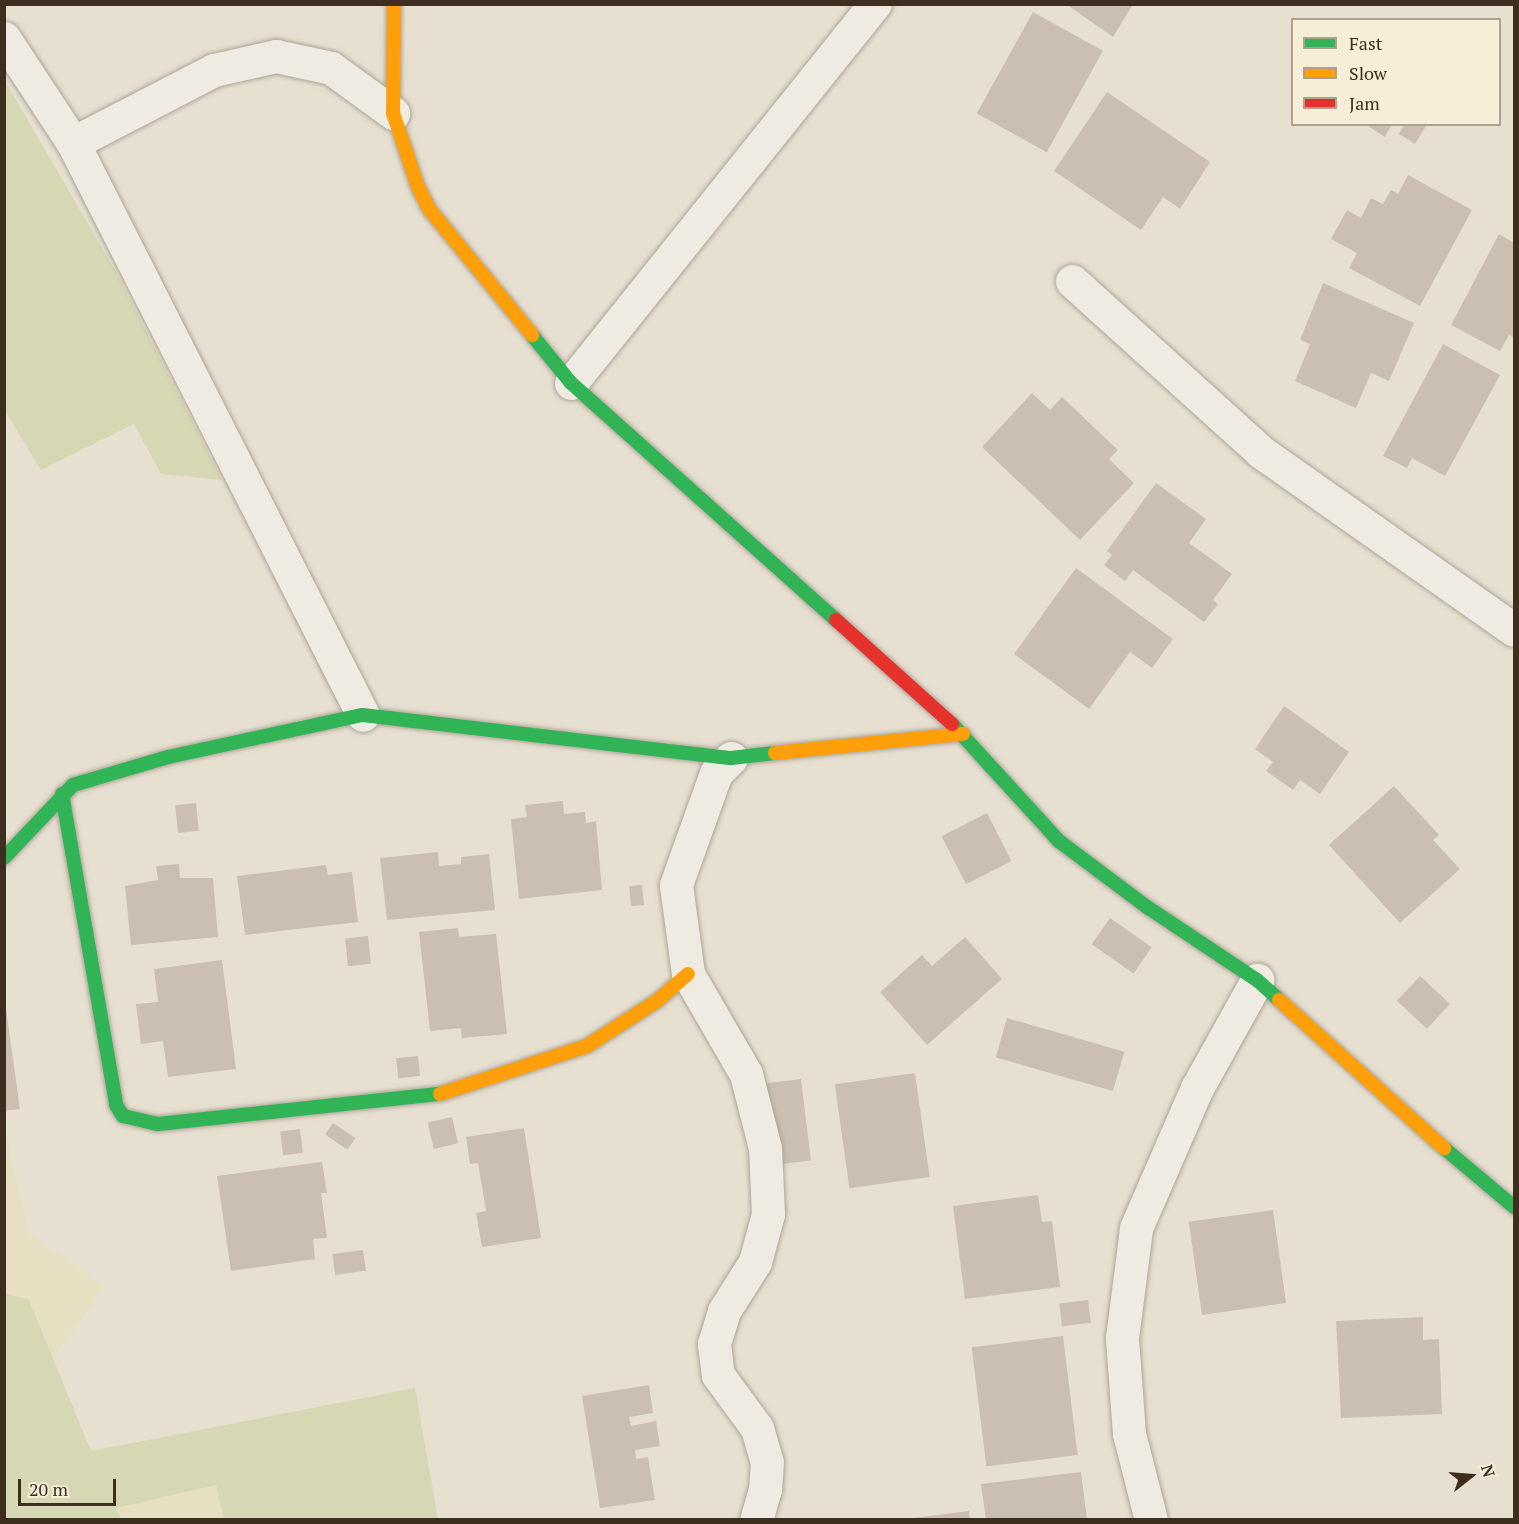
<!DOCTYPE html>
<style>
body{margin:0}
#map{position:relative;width:1519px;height:1524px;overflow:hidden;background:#e7e0d1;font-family:"PT Serif",serif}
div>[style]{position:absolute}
.farmland>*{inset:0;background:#e6dfc2}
.green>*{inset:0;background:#d6d7b3}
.building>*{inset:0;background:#cbbfb2;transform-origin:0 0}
.roads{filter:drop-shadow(0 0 2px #ada599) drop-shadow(0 0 2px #ada599)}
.street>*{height:33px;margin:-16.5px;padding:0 16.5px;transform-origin:16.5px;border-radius:16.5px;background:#efebe3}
.fast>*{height:14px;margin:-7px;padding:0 7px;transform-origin:7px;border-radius:7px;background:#30b455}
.slow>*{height:14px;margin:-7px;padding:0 7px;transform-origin:7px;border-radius:7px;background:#ff9f0a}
.jam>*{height:14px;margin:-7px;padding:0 7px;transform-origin:7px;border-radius:7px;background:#e5322d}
span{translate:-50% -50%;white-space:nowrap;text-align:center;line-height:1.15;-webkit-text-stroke:5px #f7eed8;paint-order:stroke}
.frame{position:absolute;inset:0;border:6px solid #3d2e20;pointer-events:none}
.legend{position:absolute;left:1291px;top:18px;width:210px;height:108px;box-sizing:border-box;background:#f7eed8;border:2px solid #ada18e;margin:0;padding:8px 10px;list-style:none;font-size:18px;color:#3d2e20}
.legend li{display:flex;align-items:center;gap:12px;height:30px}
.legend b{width:30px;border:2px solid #ada18e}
.north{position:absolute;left:1441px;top:1446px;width:60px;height:60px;-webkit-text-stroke:4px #f7eed8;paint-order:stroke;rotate:73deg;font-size:16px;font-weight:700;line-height:24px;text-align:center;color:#3d2e20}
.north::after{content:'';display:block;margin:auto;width:21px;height:27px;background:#3d2e20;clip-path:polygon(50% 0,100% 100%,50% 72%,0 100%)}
.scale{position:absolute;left:18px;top:1479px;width:98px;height:27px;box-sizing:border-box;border:3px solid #3d2e20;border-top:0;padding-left:8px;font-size:18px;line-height:21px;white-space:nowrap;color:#3d2e20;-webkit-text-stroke:4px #f7eed8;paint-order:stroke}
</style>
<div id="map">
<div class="farmland">
<div style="clip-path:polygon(4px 1128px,30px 1235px,105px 1286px,53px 1359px,29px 1301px,5px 1293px)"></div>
<div style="clip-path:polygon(216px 1485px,224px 1519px,121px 1519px,116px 1508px)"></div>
</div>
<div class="green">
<div style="clip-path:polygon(5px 81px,116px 272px,222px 480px,161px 474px,134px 424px,41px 470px,5px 411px)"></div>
<div style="clip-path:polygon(5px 1293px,29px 1300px,91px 1451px,415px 1388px,438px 1519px,224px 1519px,216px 1485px,116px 1508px,121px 1519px,5px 1519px)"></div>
</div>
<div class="building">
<div style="clip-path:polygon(1066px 4px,1133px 4px,1113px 37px)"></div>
<div style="left:1033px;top:12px;width:80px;height:116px;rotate:29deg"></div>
<div style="clip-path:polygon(1107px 92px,1210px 162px,1180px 209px,1163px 197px,1141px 230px,1054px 171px)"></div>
<div style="clip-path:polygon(1365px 124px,1392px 124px,1385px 137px)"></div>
<div style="clip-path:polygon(1404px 124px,1426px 126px,1415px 144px,1399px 134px)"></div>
<div style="clip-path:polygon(1408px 175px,1472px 210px,1420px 306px,1349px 268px,1357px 253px,1331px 239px,1347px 210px,1361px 218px,1371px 198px,1383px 204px,1391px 190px,1398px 194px)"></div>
<div style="clip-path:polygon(1499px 234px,1514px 243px,1514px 338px,1509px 335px,1500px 351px,1451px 325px)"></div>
<div style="clip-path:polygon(1323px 283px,1414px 323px,1389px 381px,1371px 373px,1356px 408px,1295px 381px,1310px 344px,1300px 340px)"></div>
<div style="clip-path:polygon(1443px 344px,1500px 375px,1445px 476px,1412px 458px,1407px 468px,1383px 456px)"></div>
<div style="clip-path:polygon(1032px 393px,1050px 410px,1062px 397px,1118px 450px,1109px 459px,1134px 483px,1080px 540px,982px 447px)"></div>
<div style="clip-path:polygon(1156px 483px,1206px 519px,1189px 543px,1232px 574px,1213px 600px,1218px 604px,1204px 622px,1133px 570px,1125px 581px,1104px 565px,1112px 555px,1107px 551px)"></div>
<div style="clip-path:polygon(1076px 568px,1173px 639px,1152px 668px,1130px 652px,1089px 709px,1014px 654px)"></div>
<div style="clip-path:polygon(1284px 706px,1349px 752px,1320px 794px,1300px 780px,1293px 790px,1266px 771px,1273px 762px,1255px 749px)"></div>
<div style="clip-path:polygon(1394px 786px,1439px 835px,1433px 840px,1460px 869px,1400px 923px,1329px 845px)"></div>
<div style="clip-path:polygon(563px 801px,564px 814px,585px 812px,586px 823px,596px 821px,602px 890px,519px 899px,511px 819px,527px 817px,525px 805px)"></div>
<div style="left:196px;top:803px;width:28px;height:21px;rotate:84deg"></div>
<div style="left:987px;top:813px;width:54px;height:51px;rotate:63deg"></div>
<div style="clip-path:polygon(438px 852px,439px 866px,461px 864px,461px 857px,489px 854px,495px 910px,387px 920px,380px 858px)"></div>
<div style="clip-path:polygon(179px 864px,180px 878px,213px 878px,218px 937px,131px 945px,125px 886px,158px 880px,156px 866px)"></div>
<div style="clip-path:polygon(326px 865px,328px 875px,352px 872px,358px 922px,245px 935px,237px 876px)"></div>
<div style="left:642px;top:885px;width:20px;height:13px;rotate:84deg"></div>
<div style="left:1110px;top:918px;width:51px;height:32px;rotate:35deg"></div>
<div style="clip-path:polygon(458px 928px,459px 937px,496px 934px,507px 1034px,462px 1038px,461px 1028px,430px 1031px,419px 932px)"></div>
<div style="left:368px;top:936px;width:28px;height:23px;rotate:84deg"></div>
<div style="clip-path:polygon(965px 937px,1002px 979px,927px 1045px,880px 992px,922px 955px,932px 966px)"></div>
<div style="clip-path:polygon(222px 960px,236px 1069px,168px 1077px,163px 1041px,141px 1044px,136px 1004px,158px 1002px,154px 969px)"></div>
<div style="left:1420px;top:976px;width:41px;height:34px;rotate:43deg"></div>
<div style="clip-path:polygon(4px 995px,20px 1109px,4px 1111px)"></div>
<div style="left:1007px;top:1018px;width:122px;height:41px;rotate:16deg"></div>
<div style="left:418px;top:1056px;width:20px;height:22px;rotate:84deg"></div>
<div style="left:915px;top:1073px;width:105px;height:81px;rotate:82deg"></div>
<div style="left:801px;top:1079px;width:82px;height:40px;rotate:83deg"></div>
<div style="left:452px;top:1117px;width:27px;height:25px;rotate:77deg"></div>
<div style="left:333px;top:1123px;width:27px;height:14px;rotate:34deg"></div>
<div style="clip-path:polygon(524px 1128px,541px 1238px,482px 1247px,476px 1213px,486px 1211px,478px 1163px,470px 1164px,466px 1137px)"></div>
<div style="left:300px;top:1129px;width:24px;height:20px;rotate:83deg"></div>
<div style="clip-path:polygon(322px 1162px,327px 1193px,321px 1193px,327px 1238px,313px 1239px,315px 1259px,231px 1271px,217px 1176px)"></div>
<div style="clip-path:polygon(1038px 1195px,1042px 1222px,1052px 1221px,1060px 1287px,965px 1299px,953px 1206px)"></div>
<div style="left:1273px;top:1210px;width:94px;height:85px;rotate:82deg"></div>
<div style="left:363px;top:1250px;width:21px;height:31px;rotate:82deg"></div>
<div style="left:1088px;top:1300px;width:23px;height:29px;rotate:83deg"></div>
<div style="clip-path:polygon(1423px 1317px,1423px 1340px,1439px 1339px,1442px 1414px,1341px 1418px,1336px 1321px)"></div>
<div style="left:1063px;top:1336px;width:120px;height:92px;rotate:83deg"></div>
<div style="clip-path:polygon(649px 1385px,653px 1413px,629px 1417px,631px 1426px,656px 1421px,660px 1446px,635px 1450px,636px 1459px,648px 1457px,655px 1500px,600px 1508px,582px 1396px)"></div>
<div style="clip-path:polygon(1081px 1472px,1087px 1519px,986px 1520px,981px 1484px)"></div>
<div style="clip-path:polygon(969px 1511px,970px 1520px,915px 1520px,914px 1518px)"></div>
</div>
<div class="roads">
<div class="street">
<div style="left:4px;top:38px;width:126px;rotate:56.7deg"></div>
<div style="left:73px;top:143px;width:641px;rotate:63.12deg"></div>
<div style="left:73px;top:143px;width:159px;rotate:-27.4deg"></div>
<div style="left:214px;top:70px;width:64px;rotate:-12.7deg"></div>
<div style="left:276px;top:56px;width:56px;rotate:12.3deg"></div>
<div style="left:331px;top:68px;width:77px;rotate:36deg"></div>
<div style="left:1072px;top:281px;width:255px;rotate:42.1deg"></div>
<div style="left:1261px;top:452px;width:309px;rotate:35.1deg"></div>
<div style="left:571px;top:383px;width:486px;rotate:-51.3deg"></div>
<div style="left:731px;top:758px;width:21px;rotate:135deg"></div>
<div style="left:716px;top:773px;width:119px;rotate:109.7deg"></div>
<div style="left:676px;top:885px;width:90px;rotate:82.3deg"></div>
<div style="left:688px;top:974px;width:116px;rotate:59.9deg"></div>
<div style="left:746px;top:1074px;width:76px;rotate:75.6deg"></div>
<div style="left:765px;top:1148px;width:66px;rotate:87.4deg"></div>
<div style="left:768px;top:1214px;width:50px;rotate:105.2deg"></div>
<div style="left:755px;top:1262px;width:58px;rotate:122.3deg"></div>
<div style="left:724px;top:1311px;width:34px;rotate:107deg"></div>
<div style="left:714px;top:1344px;width:31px;rotate:83deg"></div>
<div style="left:718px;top:1375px;width:66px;rotate:53.7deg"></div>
<div style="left:757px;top:1428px;width:35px;rotate:74deg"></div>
<div style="left:767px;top:1462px;width:27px;rotate:94deg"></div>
<div style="left:765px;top:1489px;width:32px;rotate:106deg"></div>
<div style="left:1151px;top:1520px;width:89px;rotate:-104.3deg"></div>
<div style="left:1129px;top:1434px;width:96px;rotate:-94.2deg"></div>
<div style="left:1122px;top:1338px;width:111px;rotate:-82.7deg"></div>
<div style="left:1136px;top:1228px;width:153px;rotate:-66.5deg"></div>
<div style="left:1197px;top:1088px;width:124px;rotate:-60.9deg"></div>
</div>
<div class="fast">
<div style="left:532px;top:335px;width:62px;rotate:50.9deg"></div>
<div style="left:571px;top:383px;width:356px;rotate:41.8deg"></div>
<div style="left:952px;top:724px;width:159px;rotate:47.6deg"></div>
<div style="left:1059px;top:841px;width:110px;rotate:36.9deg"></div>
<div style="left:1147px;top:907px;width:132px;rotate:33.6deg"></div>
<div style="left:1257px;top:980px;width:30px;rotate:42deg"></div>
<div style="left:62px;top:794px;width:316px;rotate:80.1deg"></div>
<div style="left:116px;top:1105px;width:13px;rotate:58deg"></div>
<div style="left:123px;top:1116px;width:36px;rotate:13deg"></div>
<div style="left:158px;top:1124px;width:284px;rotate:-6.1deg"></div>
<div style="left:4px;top:858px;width:100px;rotate:-46.6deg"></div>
<div style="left:73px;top:785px;width:99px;rotate:-16.4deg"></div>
<div style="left:168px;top:757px;width:199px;rotate:-12.2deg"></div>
<div style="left:363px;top:715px;width:371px;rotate:6.7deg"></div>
<div style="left:731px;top:758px;width:44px;rotate:-6.5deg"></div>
<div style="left:1444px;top:1148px;width:92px;rotate:40.1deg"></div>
</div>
<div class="slow">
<div style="left:394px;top:4px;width:109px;rotate:90.5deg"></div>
<div style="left:393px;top:113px;width:78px;rotate:71.3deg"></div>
<div style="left:418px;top:187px;width:25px;rotate:63deg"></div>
<div style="left:429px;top:209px;width:163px;rotate:50.7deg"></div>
<div style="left:775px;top:753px;width:189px;rotate:-5.8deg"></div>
<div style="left:1279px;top:1000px;width:222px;rotate:41.9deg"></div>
<div style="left:440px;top:1094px;width:155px;rotate:-18.1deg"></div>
<div style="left:587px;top:1046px;width:83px;rotate:-32.7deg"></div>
<div style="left:657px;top:1001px;width:41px;rotate:-41.1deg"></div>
</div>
<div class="jam">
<div style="left:836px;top:620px;width:156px;rotate:41.9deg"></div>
</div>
</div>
<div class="frame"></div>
<ul class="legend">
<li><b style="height:8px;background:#30b455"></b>Fast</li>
<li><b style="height:8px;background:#ff9f0a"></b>Slow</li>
<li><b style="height:8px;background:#e5322d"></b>Jam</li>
</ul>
<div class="north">N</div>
<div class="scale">20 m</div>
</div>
